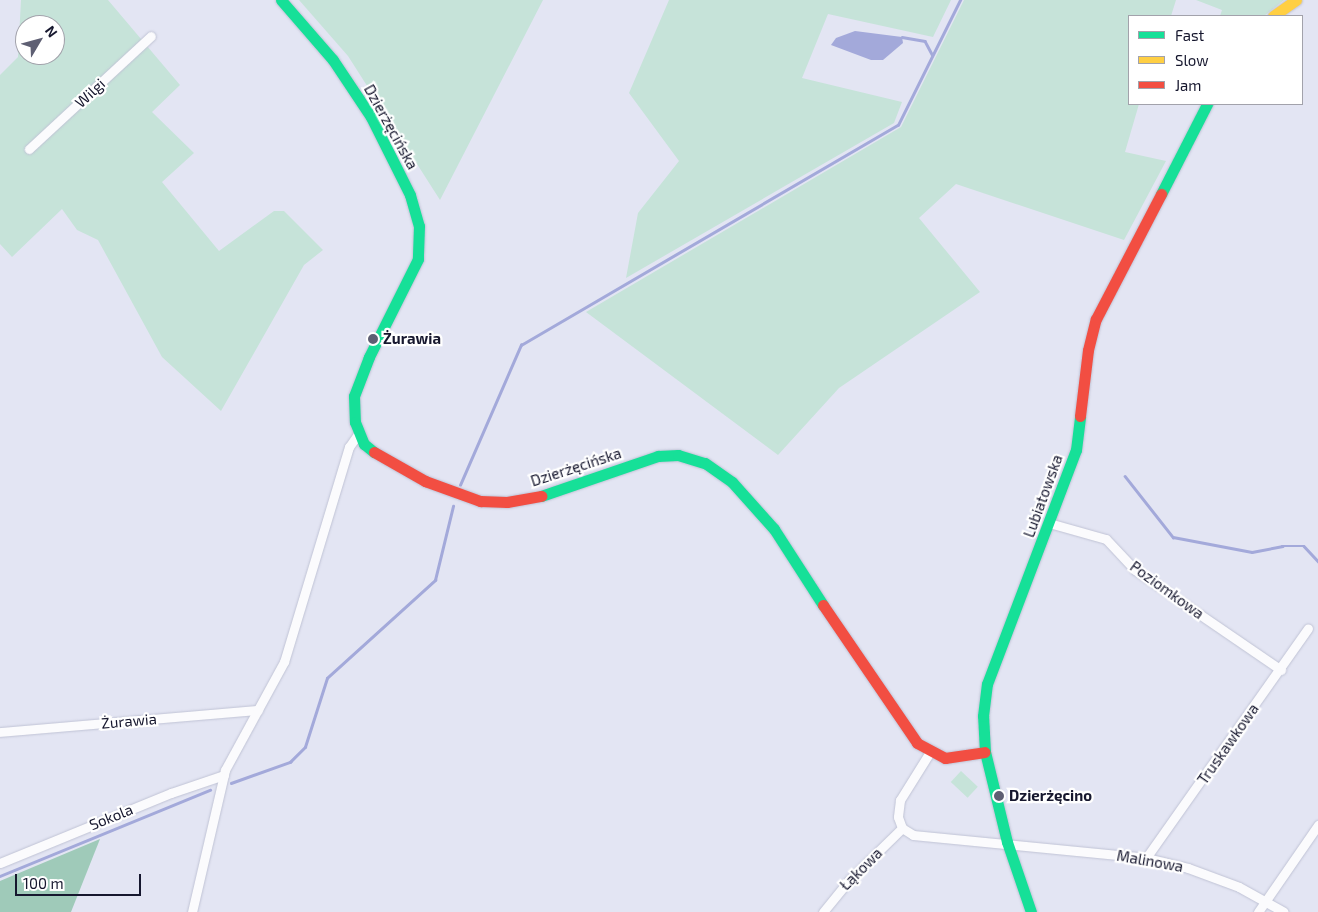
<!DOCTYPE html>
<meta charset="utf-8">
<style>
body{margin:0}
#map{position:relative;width:1318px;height:912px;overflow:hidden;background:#e3e5f3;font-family:"Exo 2",sans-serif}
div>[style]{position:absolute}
.green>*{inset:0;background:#c6e3d9;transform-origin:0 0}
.forest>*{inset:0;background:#9fcab9}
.water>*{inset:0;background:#a3a9da}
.stream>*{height:2.5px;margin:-1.25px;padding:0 1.25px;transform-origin:1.25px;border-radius:1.25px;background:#a3a9da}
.roads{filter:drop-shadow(0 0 1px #c0c3d5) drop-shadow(0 0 1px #c0c3d5)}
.street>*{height:9px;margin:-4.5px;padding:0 4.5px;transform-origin:4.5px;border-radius:4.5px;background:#fbfbfd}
.fast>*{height:11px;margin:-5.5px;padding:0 5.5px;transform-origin:5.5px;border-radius:5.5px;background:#16e098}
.slow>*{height:11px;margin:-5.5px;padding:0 5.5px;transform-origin:5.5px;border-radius:5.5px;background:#ffcf43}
.jam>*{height:11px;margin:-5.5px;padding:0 5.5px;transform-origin:5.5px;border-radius:5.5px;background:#f24e42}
.dots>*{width:14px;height:14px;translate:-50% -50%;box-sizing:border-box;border:2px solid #fff;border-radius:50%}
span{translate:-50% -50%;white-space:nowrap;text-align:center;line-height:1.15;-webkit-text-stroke:4.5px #fff;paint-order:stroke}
.street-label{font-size:15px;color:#16172e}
.poi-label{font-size:15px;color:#16172e;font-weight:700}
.left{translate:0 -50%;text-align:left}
.legend{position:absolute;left:1128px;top:15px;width:175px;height:90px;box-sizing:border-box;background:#fff;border:1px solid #a2a2ab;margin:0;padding:6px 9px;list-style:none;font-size:15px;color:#16172e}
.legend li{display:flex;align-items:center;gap:10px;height:25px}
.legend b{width:25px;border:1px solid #a2a2ab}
.north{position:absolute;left:15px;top:15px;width:50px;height:50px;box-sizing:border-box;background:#fff;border:1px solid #a2a2ab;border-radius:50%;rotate:53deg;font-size:14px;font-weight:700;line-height:20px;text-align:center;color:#16172e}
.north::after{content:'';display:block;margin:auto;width:18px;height:22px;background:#5e5f73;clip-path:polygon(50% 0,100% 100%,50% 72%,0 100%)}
.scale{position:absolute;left:15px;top:874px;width:126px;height:22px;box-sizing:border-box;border:2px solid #16172e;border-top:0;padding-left:6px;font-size:15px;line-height:18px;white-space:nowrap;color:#16172e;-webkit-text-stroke:4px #fff;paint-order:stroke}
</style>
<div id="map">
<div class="green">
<div style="clip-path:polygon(evenodd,21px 0,108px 0,180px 85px,152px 112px,194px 153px,162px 182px,219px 251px,274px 211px,284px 211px,323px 250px,304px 265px,221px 411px,162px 357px,98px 240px,77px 230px,62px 209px,12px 257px,0 244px,0 75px,18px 57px,21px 0,25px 25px,55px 25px,55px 55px,25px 55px,25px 25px)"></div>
<div style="clip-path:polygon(299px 0,543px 0,440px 200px,348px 56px)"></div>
<div style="clip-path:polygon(669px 0,951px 0,933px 37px,828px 14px,802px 78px,902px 102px,894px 123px,626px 278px,638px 213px,679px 161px,629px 93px)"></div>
<div style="clip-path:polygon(964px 0,1176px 0,1171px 16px,1129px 16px,1129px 104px,1139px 104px,1125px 152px,1166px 161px,1124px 240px,956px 184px,919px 218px,980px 292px,839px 388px,778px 455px,586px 312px,901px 127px)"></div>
<div style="clip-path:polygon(1196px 0,1284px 0,1264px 16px,1220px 16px,1222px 10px)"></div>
<div style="left:961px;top:771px;width:23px;height:15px;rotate:43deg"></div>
</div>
<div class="forest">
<div style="clip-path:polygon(100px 839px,71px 912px,0 912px,0 881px)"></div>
</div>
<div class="water">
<div style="clip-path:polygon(855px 31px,902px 37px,903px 43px,883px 60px,871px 60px,831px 45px,836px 38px)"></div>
</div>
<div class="stream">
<div style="left:902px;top:37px;width:23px;rotate:10deg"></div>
<div style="left:925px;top:41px;width:15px;rotate:62deg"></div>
<div style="left:1125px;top:476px;width:78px;rotate:51.8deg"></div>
<div style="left:1173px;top:537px;width:80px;rotate:10.8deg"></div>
<div style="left:1252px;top:552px;width:31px;rotate:-11deg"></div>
<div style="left:1282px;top:546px;width:22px"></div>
<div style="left:1304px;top:546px;width:21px;rotate:47deg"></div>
<div style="left:460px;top:485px;width:153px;rotate:-66.5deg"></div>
<div style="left:521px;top:345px;width:436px;rotate:-30.3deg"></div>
<div style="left:898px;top:125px;width:140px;rotate:-63.6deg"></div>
<div style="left:231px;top:783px;width:63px;rotate:-19.6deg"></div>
<div style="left:290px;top:762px;width:21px;rotate:-45deg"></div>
<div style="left:305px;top:747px;width:72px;rotate:-72.3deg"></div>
<div style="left:327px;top:678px;width:146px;rotate:-42.2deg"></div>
<div style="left:435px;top:580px;width:76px;rotate:-76.3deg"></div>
<div style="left:0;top:876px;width:227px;rotate:-22.3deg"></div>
</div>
<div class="roads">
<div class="street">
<div style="left:29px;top:149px;width:166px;rotate:-42.8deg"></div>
<div style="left:1049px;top:523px;width:59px;rotate:15.7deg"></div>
<div style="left:1106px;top:539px;width:42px;rotate:46.9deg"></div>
<div style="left:1135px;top:570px;width:177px;rotate:34.4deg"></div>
<div style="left:0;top:732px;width:259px;rotate:-4.9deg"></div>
<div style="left:930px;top:752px;width:57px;rotate:122deg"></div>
<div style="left:900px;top:800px;width:17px;rotate:97deg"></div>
<div style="left:898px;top:817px;width:12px;rotate:70deg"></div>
<div style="left:902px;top:828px;width:13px;rotate:32deg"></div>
<div style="left:913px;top:835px;width:234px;rotate:5.6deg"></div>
<div style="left:1146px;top:858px;width:43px;rotate:13.4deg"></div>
<div style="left:1188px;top:868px;width:54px;rotate:20.4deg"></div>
<div style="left:1239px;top:887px;width:51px;rotate:29.1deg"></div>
<div style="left:1146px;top:858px;width:281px;rotate:-54.8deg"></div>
<div style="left:0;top:863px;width:185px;rotate:-22.3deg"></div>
<div style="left:171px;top:793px;width:56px;rotate:-18.8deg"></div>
<div style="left:192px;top:912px;width:146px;rotate:-76.9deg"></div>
<div style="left:225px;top:770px;width:123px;rotate:-61.4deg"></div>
<div style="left:284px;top:662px;width:225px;rotate:-73.2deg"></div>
<div style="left:349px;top:447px;width:16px;rotate:-55deg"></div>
<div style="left:823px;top:912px;width:43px;rotate:-50.7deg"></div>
<div style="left:850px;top:879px;width:73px;rotate:-44.4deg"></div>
<div style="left:1258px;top:912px;width:106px;rotate:-55.4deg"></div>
</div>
<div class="fast">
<div style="left:281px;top:0;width:79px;rotate:49.1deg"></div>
<div style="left:333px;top:60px;width:69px;rotate:56.3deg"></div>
<div style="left:371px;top:117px;width:87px;rotate:63.4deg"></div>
<div style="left:410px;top:195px;width:32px;rotate:74deg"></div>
<div style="left:419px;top:226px;width:33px;rotate:92deg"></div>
<div style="left:418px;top:259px;width:110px;rotate:116.6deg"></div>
<div style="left:369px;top:357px;width:42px;rotate:111deg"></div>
<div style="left:354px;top:396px;width:26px;rotate:88deg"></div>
<div style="left:355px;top:422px;width:24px;rotate:68deg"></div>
<div style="left:364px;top:444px;width:13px;rotate:39deg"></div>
<div style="left:1161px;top:194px;width:101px;rotate:-62.9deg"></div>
<div style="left:541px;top:496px;width:124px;rotate:-18.9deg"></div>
<div style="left:658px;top:456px;width:20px;rotate:-3deg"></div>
<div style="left:678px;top:455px;width:28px;rotate:17deg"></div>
<div style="left:705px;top:463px;width:33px;rotate:35deg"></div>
<div style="left:732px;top:482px;width:63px;rotate:48.2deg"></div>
<div style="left:774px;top:529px;width:90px;rotate:57.2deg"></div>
<div style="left:1031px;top:912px;width:74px;rotate:-108.9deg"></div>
<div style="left:1007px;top:842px;width:93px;rotate:-103.7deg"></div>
<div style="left:985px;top:752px;width:36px;rotate:-93deg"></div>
<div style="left:983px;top:716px;width:32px;rotate:-83deg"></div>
<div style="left:987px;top:684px;width:250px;rotate:-69.2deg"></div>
<div style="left:1076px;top:450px;width:34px;rotate:-83deg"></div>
</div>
<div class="slow">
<div style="left:1273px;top:16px;width:28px;rotate:-35deg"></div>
</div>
<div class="jam">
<div style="left:1080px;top:416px;width:66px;rotate:-83.1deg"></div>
<div style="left:1088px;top:350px;width:32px;rotate:-76deg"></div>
<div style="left:1096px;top:319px;width:141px;rotate:-62.5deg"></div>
<div style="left:374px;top:452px;width:59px;rotate:29.6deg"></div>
<div style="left:425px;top:481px;width:59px;rotate:20deg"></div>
<div style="left:480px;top:501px;width:27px;rotate:2deg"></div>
<div style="left:507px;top:502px;width:35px;rotate:-10deg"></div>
<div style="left:823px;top:605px;width:167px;rotate:55.7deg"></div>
<div style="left:917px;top:743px;width:32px;rotate:28deg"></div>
<div style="left:945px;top:758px;width:40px;rotate:-8.5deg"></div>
</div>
</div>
<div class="dots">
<div style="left:373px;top:339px;background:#5e5f73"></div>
<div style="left:999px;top:796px;background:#5e5f73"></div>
</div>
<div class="street-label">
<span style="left:90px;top:93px;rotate:-43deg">Wilgi</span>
<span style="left:391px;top:127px;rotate:61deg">Dzierżęcińska</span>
<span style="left:576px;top:467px;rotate:-18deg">Dzierżęcińska</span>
<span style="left:1043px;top:496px;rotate:-70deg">Lubiatowska</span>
<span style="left:1167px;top:590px;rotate:36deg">Poziomkowa</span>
<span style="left:129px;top:721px;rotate:-5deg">Żurawia</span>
<span style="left:1228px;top:744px;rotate:-55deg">Truskawkowa</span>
<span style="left:111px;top:817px;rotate:-22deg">Sokola</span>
<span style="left:1150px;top:861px;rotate:10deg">Malinowa</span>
<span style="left:861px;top:869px;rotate:-45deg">Łąkowa</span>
</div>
<div class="poi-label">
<span class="left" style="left:383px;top:339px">Żurawia</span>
<span class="left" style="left:1009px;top:796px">Dzierżęcino</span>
</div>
<ul class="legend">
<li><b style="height:6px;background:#16e098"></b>Fast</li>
<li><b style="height:6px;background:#ffcf43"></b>Slow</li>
<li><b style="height:6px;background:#f24e42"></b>Jam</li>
</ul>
<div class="north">N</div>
<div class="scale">100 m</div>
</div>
